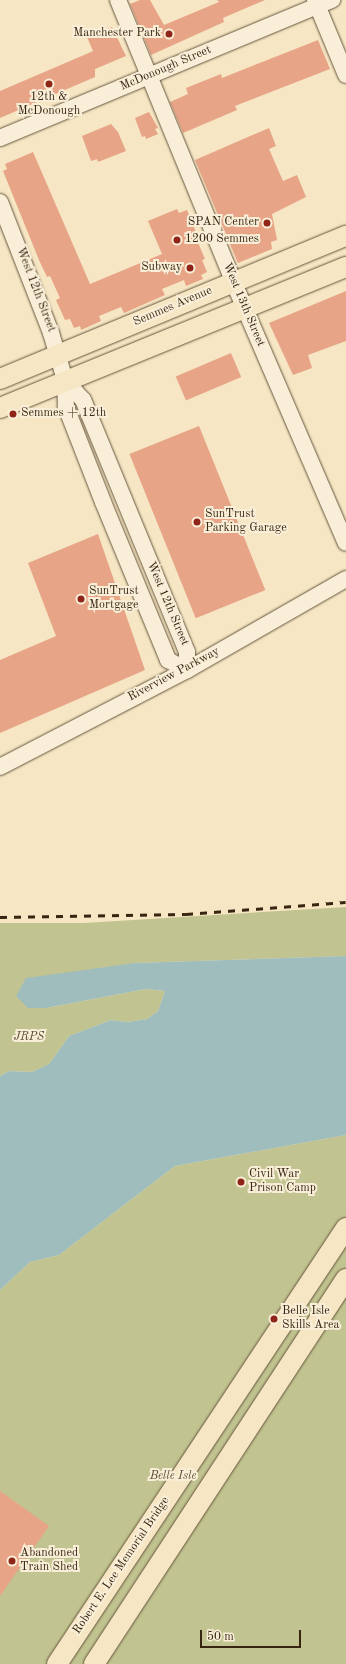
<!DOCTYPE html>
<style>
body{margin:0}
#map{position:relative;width:346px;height:1664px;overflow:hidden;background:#f6e6c3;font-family:"Old Standard TT",serif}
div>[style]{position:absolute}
.green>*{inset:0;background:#c1c490}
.water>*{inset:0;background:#a0bdbd}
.building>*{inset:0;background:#e7a487;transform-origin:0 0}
.roads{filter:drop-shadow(0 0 1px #67553e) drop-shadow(0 0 1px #67553e)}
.minor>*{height:16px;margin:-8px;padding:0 8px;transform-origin:8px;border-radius:8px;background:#f9efd8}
.major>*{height:20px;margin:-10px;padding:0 10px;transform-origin:10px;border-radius:10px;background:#f6e6c3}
.rail>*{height:3px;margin-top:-1.5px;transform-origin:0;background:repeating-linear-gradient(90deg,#372511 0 7px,transparent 0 14px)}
.dots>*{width:11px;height:11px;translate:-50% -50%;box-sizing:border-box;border:2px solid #f9efd8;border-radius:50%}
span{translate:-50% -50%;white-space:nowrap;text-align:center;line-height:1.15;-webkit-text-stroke:4px #f9efd8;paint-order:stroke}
.poi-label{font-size:12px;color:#372511}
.right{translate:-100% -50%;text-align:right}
.left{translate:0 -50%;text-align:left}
.street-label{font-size:12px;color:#372511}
.park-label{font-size:12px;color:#5a4d31;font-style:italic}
.scale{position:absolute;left:200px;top:1630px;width:101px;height:18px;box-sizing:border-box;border:2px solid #372511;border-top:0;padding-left:5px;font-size:12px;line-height:14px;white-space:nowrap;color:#372511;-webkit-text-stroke:3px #f9efd8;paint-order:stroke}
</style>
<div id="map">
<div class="green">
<div style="clip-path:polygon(346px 907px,346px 956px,135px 963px,46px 1008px,146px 989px,165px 991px,158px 1011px,147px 1019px,127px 1022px,111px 1020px,69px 1036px,49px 1064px,32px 1072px,9px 1071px,0 1076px,0 923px,84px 923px)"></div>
<div style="clip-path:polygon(346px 1135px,346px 1664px,0 1664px,0 1290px,30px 1262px,59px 1255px,175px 1166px)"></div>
</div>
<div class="water">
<div style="clip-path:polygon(346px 956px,346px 1135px,175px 1166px,59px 1255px,30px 1262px,0 1290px,0 1076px,9px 1071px,32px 1072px,49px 1064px,69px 1036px,111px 1020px,127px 1022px,147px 1019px,158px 1011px,165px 991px,146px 989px,46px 1008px,28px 1008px,16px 996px,26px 978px,135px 963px)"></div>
</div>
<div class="building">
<div style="clip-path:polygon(140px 0,150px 0,164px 25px,219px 2px,217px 0,265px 0,223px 18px,224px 22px,151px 55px,130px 4px)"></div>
<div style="clip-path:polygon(112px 27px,126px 56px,95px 69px,95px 77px,0 118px,0 91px,91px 52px,93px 51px,87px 37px)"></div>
<div style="clip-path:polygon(318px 40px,330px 69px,235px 106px,237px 110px,183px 133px,170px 102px,188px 94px,186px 88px,221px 74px,222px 78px)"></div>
<div style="clip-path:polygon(149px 112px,158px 128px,155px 129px,158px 134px,146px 139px,145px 136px,142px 137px,135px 118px)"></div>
<div style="clip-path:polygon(111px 124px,118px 132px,126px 151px,98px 162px,97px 159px,91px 161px,82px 136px)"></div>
<div style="clip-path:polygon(269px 128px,276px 146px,269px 149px,283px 181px,297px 175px,306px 197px,272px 214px,277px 240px,271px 242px,272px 249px,238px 263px,195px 160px)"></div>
<div style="clip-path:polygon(33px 152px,90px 284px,162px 254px,148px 221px,177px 209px,179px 213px,187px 210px,198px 237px,196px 238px,205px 259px,202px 260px,207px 272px,201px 275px,203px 279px,186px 286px,184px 280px,162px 289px,165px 295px,124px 313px,121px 307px,99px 316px,101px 321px,81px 330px,80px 326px,74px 328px,70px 319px,65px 320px,56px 300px,60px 298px,50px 276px,47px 277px,39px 260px,3px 171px,7px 169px,5px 164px)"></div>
<div style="clip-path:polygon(346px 291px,346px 341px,308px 355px,312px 368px,293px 375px,269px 323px)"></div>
<div style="left:231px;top:353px;width:26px;height:60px;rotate:67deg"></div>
<div style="left:199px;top:426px;width:177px;height:75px;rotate:68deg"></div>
<div style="clip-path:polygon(98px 534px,145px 670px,0 733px,0 660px,56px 636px,28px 563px)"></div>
<div style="clip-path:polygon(0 1491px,49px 1526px,0 1596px)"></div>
</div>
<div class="roads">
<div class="minor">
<div style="left:118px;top:0;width:304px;rotate:67.7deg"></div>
<div style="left:233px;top:281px;width:285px;rotate:66.7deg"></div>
<div style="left:315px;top:0;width:81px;rotate:67.5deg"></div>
<div style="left:0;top:138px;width:360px;rotate:-22.6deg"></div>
<div style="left:0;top:202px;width:141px;rotate:68.7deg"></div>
<div style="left:51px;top:333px;width:49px;rotate:73.4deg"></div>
<div style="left:65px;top:380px;width:27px;rotate:88deg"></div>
<div style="left:66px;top:407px;width:102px;rotate:68.7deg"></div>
<div style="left:103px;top:502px;width:171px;rotate:67.6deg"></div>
<div style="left:168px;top:660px;width:21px;rotate:28deg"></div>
<div style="left:187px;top:670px;width:18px;rotate:-90deg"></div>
<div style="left:187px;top:652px;width:273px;rotate:-112.4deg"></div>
<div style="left:83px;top:400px;width:27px;rotate:-132deg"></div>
<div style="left:0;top:767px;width:211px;rotate:-27.4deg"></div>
<div style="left:187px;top:670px;width:183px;rotate:-29.8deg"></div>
</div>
<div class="major">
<div style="left:0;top:379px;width:374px;rotate:-22.5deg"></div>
<div style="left:0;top:408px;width:374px;rotate:-22.2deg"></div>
<div style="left:57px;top:1664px;width:523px;rotate:-56.46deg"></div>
<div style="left:94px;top:1664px;width:460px;rotate:-56.8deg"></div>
</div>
</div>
<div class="rail">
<div style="left:0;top:917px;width:186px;rotate:-0.9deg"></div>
<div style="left:186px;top:914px;width:160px;rotate:-4.3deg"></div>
</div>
<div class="dots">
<div style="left:169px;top:34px;background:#8f2418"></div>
<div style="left:49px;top:84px;background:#8f2418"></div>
<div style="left:267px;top:223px;background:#8f2418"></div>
<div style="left:177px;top:240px;background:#8f2418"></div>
<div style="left:190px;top:268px;background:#8f2418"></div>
<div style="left:13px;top:414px;background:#8f2418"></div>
<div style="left:197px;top:522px;background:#8f2418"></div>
<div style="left:81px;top:599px;background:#8f2418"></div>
<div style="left:241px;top:1182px;background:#8f2418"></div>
<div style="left:274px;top:1319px;background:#8f2418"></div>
<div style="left:12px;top:1561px;background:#8f2418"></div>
</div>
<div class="poi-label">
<span class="right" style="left:161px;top:34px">Manchester Park</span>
<span style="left:49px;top:105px">12th &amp;<br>McDonough</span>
<span class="right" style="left:259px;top:223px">SPAN Center</span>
<span class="left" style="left:185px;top:240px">1200 Semmes</span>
<span class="right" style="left:182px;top:268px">Subway</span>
<span class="left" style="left:21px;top:414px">Semmes + 12th</span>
<span class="left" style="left:205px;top:522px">SunTrust<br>Parking Garage</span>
<span class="left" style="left:89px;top:599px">SunTrust<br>Mortgage</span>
<span class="left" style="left:249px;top:1182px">Civil War<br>Prison Camp</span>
<span class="left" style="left:282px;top:1319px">Belle Isle<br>Skills Area</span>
<span class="left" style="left:20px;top:1561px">Abandoned<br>Train Shed</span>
</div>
<div class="street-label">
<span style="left:166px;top:69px;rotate:-23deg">McDonough Street</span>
<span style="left:35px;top:290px;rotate:69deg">West 12th Street</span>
<span style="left:243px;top:305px;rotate:67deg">West 13th Street</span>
<span style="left:173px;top:307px;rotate:-23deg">Semmes Avenue</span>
<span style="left:167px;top:604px;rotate:67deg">West 12th Street</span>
<span style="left:174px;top:675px;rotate:-28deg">Riverview Parkway</span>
<span style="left:122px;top:1566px;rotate:-56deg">Robert E. Lee Memorial Bridge</span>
</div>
<div class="park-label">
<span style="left:29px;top:1038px">JRPS</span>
<span style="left:173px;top:1477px">Belle Isle</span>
</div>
<div class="scale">50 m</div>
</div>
